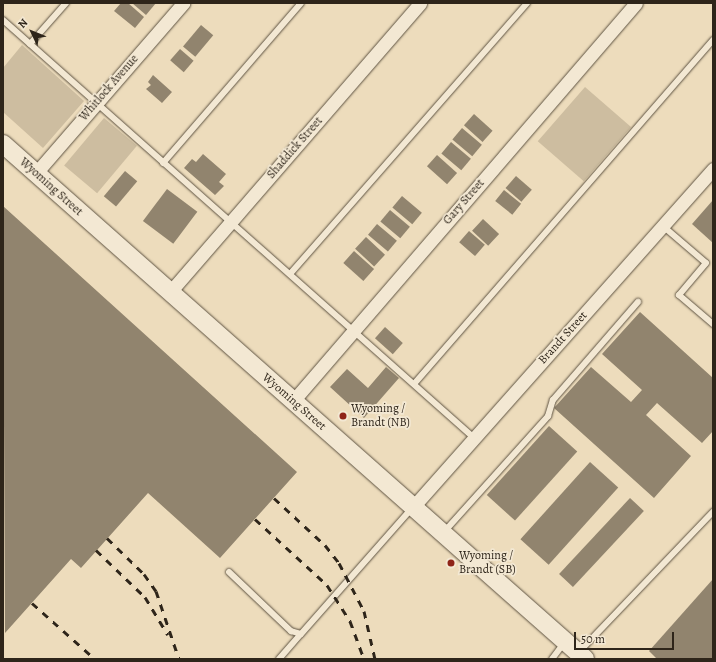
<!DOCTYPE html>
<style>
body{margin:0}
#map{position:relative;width:716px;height:662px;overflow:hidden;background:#eddcbc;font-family:Alegreya,serif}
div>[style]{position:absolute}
.green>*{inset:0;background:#cdbda0;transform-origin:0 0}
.building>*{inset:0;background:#91846e;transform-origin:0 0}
.roads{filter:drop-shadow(0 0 1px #5e5342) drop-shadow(0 0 1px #5e5342)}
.lane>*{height:6px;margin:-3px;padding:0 3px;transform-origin:3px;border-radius:3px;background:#f3e8d3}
.street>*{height:13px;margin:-6.5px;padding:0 6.5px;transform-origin:6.5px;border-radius:6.5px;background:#f3e8d3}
.secondary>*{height:18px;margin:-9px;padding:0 9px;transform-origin:9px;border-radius:9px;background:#f3e8d3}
.rail>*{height:3px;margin-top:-1.5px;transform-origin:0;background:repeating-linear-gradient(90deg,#2e251a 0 7px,transparent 0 14px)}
.dots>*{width:11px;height:11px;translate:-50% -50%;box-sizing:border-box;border:2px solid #f3e8d3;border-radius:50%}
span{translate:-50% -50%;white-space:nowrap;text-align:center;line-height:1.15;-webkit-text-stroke:3.5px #f3e8d3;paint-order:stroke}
.street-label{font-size:12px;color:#2e251a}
.poi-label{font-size:12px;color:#2e251a}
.left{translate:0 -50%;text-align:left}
.frame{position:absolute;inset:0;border:4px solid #2e251a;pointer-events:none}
.north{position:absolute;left:12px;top:12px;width:40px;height:40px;-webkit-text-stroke:3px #f3e8d3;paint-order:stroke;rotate:313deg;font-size:11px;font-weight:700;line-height:16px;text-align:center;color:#2e251a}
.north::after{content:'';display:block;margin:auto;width:14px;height:18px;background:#2e251a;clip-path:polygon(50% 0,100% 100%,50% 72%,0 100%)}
.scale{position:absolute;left:574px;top:632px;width:100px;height:18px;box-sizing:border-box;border:2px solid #2e251a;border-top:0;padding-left:5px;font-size:12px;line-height:14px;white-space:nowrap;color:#2e251a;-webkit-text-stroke:3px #f3e8d3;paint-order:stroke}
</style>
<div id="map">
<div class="green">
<div style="clip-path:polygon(22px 45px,84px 101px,43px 148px,3px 112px,3px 68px)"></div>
<div style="left:585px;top:87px;width:61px;height:72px;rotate:41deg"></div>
<div style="left:104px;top:118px;width:43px;height:62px;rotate:40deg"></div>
</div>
<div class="building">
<div style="clip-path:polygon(121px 3px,128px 3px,144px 17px,135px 28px,114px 11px)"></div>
<div style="clip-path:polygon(132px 3px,156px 3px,146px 15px)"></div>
<div style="left:201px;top:25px;width:16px;height:28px;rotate:40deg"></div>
<div style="left:180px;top:49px;width:18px;height:15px;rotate:41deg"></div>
<div style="clip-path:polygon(153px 75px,172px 92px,162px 103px,146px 89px,151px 85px,148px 82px)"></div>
<div style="left:474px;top:114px;width:25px;height:15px;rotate:42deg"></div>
<div style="left:462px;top:128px;width:26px;height:15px;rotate:40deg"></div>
<div style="left:451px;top:142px;width:26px;height:15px;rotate:40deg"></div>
<div style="clip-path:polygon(203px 154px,226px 174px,219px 182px,224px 186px,215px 195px,184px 168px,192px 159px,196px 162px)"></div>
<div style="left:437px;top:155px;width:27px;height:15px;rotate:42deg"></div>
<div style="left:125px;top:171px;width:16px;height:33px;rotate:40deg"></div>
<div style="left:516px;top:176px;width:21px;height:16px;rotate:41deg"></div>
<div style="left:167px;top:189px;width:38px;height:40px;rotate:37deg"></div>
<div style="left:504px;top:190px;width:22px;height:14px;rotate:39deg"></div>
<div style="left:402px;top:196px;width:26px;height:15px;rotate:40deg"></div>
<div style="clip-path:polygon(713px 200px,713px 243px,692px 224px)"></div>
<div style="clip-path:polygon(3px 206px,297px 472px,220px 558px,148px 493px,81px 568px,71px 559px,5px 633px)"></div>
<div style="left:390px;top:210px;width:26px;height:15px;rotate:40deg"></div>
<div style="left:483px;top:219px;width:22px;height:16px;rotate:43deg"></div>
<div style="left:377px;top:224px;width:26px;height:14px;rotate:40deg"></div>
<div style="left:469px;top:231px;width:21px;height:15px;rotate:41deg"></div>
<div style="left:366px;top:237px;width:26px;height:16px;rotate:43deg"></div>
<div style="left:354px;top:251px;width:27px;height:16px;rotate:42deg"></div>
<div style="clip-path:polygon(640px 312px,713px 378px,713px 431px,702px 443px,657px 403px,646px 415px,691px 456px,654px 498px,554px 408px,591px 367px,631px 402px,642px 390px,602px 354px)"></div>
<div style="left:385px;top:327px;width:24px;height:15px;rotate:42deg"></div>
<div style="clip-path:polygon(386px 367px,399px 378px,364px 418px,330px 387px,347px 369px,368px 388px)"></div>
<div style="left:549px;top:426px;width:38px;height:93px;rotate:42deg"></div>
<div style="left:590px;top:462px;width:38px;height:104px;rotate:42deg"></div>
<div style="left:630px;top:498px;width:19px;height:104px;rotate:43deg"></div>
<div style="clip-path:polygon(713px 579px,713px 659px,657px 659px,649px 651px)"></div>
</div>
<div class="roads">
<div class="lane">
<div style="left:3px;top:20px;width:628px;rotate:41.58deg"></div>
<div style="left:30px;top:44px;width:55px;rotate:-48.7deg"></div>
<div style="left:163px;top:163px;width:211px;rotate:-49.2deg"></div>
<div style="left:664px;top:227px;width:55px;rotate:40.6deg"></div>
<div style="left:706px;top:263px;width:42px;rotate:130.2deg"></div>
<div style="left:679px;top:295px;width:45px;rotate:40.5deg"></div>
<div style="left:290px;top:274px;width:360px;rotate:-48.8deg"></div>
<div style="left:414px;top:384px;width:456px;rotate:-49deg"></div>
<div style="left:444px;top:532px;width:156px;rotate:-48.1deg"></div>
<div style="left:548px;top:416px;width:17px;rotate:-73deg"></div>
<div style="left:553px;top:400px;width:130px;rotate:-49.1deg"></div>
<div style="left:229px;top:572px;width:86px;rotate:43.6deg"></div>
<div style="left:291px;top:631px;width:10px;rotate:17deg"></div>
<div style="left:301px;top:634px;width:168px;rotate:-48.6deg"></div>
<div style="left:579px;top:652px;width:194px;rotate:-46.3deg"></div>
<div style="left:279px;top:659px;width:33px;rotate:-49deg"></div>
<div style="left:552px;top:659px;width:20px;rotate:-53deg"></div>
</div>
<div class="street">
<div style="left:36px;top:173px;width:225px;rotate:-49.1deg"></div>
<div style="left:170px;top:292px;width:382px;rotate:-49.1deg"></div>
<div style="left:293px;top:401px;width:525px;rotate:-49.24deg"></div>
<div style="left:413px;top:507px;width:452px;rotate:-48.4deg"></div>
</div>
<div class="secondary">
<div style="left:3px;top:144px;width:777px;rotate:41.5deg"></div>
</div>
</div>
<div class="rail">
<div style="left:274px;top:498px;width:69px;rotate:42.7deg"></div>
<div style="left:325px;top:545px;width:23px;rotate:52deg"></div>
<div style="left:339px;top:563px;width:54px;rotate:62.5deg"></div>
<div style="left:364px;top:611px;width:49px;rotate:77.1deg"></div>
<div style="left:255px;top:519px;width:98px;rotate:42.5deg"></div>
<div style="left:327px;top:585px;width:43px;rotate:57.4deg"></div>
<div style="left:350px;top:621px;width:40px;rotate:69.8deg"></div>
<div style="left:107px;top:538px;width:52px;rotate:44.2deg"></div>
<div style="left:144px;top:574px;width:21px;rotate:55deg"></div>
<div style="left:156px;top:591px;width:72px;rotate:71.3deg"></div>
<div style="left:96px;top:550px;width:68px;rotate:43.8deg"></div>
<div style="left:145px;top:597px;width:44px;rotate:58.8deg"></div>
<div style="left:32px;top:603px;width:84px;rotate:41.6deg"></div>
</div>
<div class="dots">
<div style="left:343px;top:416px;background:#8f2418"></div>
<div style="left:451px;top:563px;background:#8f2418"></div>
</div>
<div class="street-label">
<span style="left:109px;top:88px;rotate:-49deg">Whitlock Avenue</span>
<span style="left:295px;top:148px;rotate:-49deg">Shaddick Street</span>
<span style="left:51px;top:187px;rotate:42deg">Wyoming Street</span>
<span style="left:464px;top:202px;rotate:-49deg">Gary Street</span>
<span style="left:563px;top:338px;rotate:-48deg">Brandt Street</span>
<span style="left:294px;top:402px;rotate:41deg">Wyoming Street</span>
</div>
<div class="poi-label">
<span class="left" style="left:351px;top:416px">Wyoming /<br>Brandt (NB)</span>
<span class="left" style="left:459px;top:563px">Wyoming /<br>Brandt (SB)</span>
</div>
<div class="frame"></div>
<div class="north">N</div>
<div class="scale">50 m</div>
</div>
